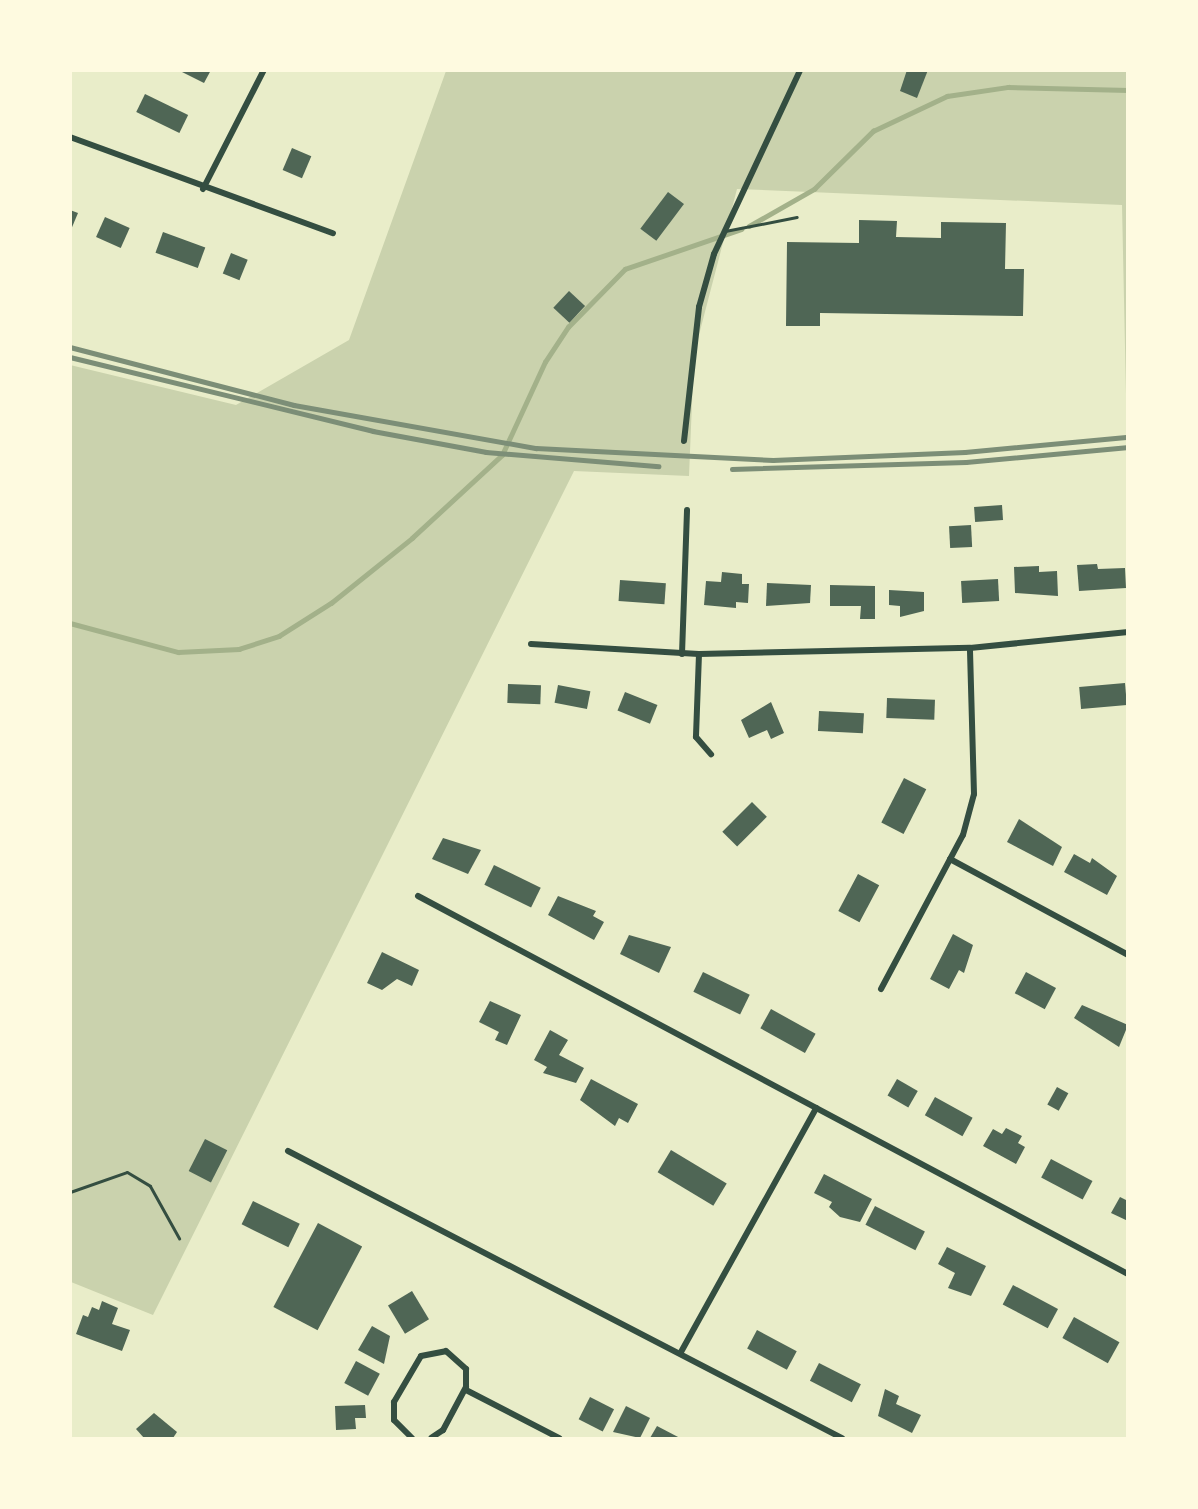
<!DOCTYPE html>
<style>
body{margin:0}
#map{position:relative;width:1198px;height:1509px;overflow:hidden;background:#e9edc9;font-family:"Work Sans",sans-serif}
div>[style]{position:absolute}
.green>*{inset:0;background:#cad2ad}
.stream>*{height:4.5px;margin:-2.25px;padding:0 2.25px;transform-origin:2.25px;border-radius:2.25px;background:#a3b18a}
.building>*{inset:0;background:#4f6655;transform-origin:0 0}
.service>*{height:3px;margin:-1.5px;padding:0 1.5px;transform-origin:1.5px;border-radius:1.5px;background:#344e41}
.minor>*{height:6px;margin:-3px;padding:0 3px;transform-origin:3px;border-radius:3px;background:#344e41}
.rail>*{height:4.5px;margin:-2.25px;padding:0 2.25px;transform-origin:2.25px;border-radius:2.25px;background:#7c8e77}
span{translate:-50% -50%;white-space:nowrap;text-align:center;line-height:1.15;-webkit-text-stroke:6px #fefae0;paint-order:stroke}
.frame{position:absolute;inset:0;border:72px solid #fefae0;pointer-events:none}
</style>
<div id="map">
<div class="green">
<div style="clip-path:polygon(446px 71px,1127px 71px,1127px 442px,1122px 205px,737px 189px,694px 354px,689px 476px,574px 471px,153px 1315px,71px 1282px,70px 365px,236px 405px,349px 340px)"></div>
</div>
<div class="stream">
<div style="left:749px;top:226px;width:75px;rotate:-29.6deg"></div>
<div style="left:814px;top:189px;width:83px;rotate:-44.5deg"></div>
<div style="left:873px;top:131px;width:82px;rotate:-25.3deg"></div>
<div style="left:947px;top:96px;width:62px;rotate:-8.4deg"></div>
<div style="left:1008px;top:87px;width:120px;rotate:1.4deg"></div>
<div style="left:70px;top:623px;width:112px;rotate:15deg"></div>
<div style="left:178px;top:652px;width:61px;rotate:-2.8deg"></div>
<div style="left:239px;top:649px;width:42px;rotate:-18deg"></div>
<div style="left:279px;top:636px;width:62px;rotate:-32.4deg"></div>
<div style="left:331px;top:603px;width:104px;rotate:-38.7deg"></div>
<div style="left:412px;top:538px;width:122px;rotate:-42.7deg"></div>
<div style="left:502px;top:455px;width:102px;rotate:-65.2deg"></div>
<div style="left:545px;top:362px;width:42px;rotate:-56.7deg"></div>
<div style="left:568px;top:327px;width:81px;rotate:-45.5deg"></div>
<div style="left:625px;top:269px;width:123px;rotate:-19deg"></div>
</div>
<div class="building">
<div style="clip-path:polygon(178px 70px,211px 70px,204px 83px)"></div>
<div style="clip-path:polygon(907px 70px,928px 70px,917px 98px,900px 91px)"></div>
<div style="left:145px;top:94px;width:48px;height:20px;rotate:26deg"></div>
<div style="left:292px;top:148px;width:21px;height:24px;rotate:23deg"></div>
<div style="left:668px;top:192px;width:20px;height:46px;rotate:37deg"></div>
<div style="clip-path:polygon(70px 210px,78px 213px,70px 232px)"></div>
<div style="left:105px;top:217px;width:27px;height:22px;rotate:24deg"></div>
<div style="clip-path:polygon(859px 220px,897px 221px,896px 237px,941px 238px,941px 222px,1006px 223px,1005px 269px,1024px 269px,1023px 316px,820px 313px,820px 326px,786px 326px,787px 242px,859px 243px)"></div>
<div style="left:163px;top:232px;width:45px;height:22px;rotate:20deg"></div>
<div style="left:231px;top:253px;width:18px;height:22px;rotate:22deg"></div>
<div style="left:569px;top:291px;width:22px;height:23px;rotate:43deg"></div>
<div style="left:1002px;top:505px;width:15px;height:28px;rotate:86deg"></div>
<div style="left:971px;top:525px;width:22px;height:22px;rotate:87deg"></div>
<div style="clip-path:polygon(1097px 564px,1098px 569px,1125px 568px,1126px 588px,1079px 591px,1077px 565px)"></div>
<div style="clip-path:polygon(1039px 566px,1039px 572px,1057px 571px,1058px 596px,1015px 593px,1014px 567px)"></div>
<div style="clip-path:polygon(722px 572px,742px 574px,742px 584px,749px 584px,748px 603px,736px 602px,736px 608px,704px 605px,706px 581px,721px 582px)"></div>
<div style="left:998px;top:579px;width:22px;height:37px;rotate:87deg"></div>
<div style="left:620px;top:580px;width:46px;height:21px;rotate:4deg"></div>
<div style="clip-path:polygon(767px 583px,811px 585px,810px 603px,766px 606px)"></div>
<div style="clip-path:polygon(830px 585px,875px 586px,875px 619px,860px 619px,861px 606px,830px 606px)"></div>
<div style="clip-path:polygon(889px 590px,924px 592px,924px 611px,900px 617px,900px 606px,889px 605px)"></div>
<div style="left:1125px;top:683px;width:22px;height:46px;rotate:85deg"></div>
<div style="left:508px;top:684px;width:33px;height:19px;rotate:2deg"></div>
<div style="left:558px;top:685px;width:33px;height:18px;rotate:11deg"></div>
<div style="left:625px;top:692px;width:35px;height:20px;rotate:22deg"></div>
<div style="left:887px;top:698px;width:48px;height:20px;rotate:2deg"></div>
<div style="clip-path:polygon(771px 702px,784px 733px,771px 739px,767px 730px,749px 738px,741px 720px)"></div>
<div style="left:819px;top:711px;width:45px;height:20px;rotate:3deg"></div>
<div style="left:904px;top:778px;width:25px;height:50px;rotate:27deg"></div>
<div style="left:752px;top:802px;width:21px;height:42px;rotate:45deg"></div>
<div style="clip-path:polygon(1019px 819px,1062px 847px,1053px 866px,1007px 842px)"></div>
<div style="clip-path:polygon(443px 838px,481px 850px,468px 874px,432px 859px)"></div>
<div style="clip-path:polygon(1074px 854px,1090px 863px,1092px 858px,1117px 876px,1107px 895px,1064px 872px)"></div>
<div style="left:494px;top:865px;width:52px;height:22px;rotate:26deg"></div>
<div style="left:858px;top:874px;width:24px;height:42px;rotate:28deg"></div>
<div style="clip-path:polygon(558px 896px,596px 911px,593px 916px,604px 922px,594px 940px,548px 915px)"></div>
<div style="clip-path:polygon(953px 934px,973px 945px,964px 973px,959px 970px,949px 989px,930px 979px)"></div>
<div style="clip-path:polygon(629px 935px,671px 947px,659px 973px,620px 954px)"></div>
<div style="clip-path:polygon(382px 952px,419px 970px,412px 986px,397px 979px,382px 990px,367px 983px)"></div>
<div style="left:703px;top:972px;width:52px;height:22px;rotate:26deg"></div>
<div style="left:1026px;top:972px;width:34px;height:24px;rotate:28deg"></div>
<div style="clip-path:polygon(490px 1001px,521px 1015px,507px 1045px,495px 1040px,499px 1032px,479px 1022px)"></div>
<div style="clip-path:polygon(1082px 1005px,1128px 1025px,1119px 1047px,1074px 1018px)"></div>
<div style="left:771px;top:1009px;width:51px;height:22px;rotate:29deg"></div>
<div style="clip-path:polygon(550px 1030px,568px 1040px,559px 1055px,584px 1068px,576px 1083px,543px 1073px,547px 1067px,534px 1060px)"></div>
<div style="clip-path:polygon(591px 1079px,638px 1104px,628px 1123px,619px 1118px,615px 1126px,580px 1100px)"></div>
<div style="left:897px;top:1079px;width:24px;height:19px;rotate:30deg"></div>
<div style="left:1057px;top:1087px;width:13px;height:20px;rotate:29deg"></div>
<div style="left:935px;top:1097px;width:43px;height:21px;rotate:29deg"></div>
<div style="clip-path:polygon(1006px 1128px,1022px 1136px,1018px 1143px,1025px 1147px,1016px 1164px,983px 1146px,993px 1129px,1002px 1134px)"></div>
<div style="left:205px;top:1139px;width:25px;height:36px;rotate:27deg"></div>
<div style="left:671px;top:1150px;width:65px;height:26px;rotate:31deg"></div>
<div style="left:1051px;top:1159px;width:47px;height:21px;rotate:28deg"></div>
<div style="clip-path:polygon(824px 1174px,872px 1199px,860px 1222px,840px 1217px,829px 1207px,832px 1202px,814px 1193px)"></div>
<div style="clip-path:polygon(1120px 1197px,1128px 1201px,1128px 1221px,1111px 1213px)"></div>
<div style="left:253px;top:1201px;width:52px;height:26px;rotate:26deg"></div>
<div style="left:875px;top:1206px;width:56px;height:21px;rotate:27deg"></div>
<div style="left:318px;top:1223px;width:50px;height:95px;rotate:28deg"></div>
<div style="clip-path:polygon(947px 1247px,986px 1266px,971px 1296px,948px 1288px,955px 1273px,938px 1264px)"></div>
<div style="left:1013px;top:1285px;width:51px;height:22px;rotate:28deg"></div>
<div style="left:412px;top:1291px;width:33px;height:28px;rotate:59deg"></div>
<div style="clip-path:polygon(102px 1301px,118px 1308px,112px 1324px,130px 1330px,122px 1351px,76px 1334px,83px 1315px,88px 1317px,92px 1307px,99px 1310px)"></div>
<div style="left:1074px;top:1317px;width:52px;height:24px;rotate:29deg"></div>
<div style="clip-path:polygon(372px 1326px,390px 1336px,384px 1364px,358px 1350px)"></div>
<div style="left:757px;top:1330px;width:45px;height:21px;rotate:28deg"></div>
<div style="left:356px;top:1361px;width:27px;height:25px;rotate:28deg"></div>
<div style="left:819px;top:1363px;width:47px;height:20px;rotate:27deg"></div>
<div style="clip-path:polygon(885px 1389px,899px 1396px,896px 1404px,921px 1415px,912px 1433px,878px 1416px)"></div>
<div style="left:590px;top:1397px;width:27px;height:25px;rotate:27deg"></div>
<div style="clip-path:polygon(365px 1405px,366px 1418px,355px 1418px,356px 1429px,336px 1430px,335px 1406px)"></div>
<div style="clip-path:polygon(626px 1406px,650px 1418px,640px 1438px,613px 1432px)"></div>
<div style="clip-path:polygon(154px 1413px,177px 1432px,173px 1438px,144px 1438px,136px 1429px)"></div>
<div style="clip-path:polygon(657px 1426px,680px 1438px,650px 1438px)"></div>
</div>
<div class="service">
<div style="left:725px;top:231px;width:73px;rotate:-11deg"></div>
<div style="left:70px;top:1192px;width:60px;rotate:-19.3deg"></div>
<div style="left:127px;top:1172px;width:27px;rotate:31deg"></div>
<div style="left:150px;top:1186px;width:60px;rotate:60.9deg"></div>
</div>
<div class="minor">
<div style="left:70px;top:137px;width:280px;rotate:20.1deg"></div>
<div style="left:203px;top:189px;width:134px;rotate:-62.9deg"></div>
<div style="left:684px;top:441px;width:135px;rotate:-83.6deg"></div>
<div style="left:699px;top:307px;width:55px;rotate:-74.2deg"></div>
<div style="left:714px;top:254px;width:203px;rotate:-64.9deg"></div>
<div style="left:531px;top:644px;width:168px;rotate:3.4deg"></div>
<div style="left:699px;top:654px;width:271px;rotate:-1.3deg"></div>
<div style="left:970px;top:648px;width:159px;rotate:-5.8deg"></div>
<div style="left:682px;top:654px;width:144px;rotate:-88deg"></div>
<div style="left:699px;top:654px;width:83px;rotate:92.1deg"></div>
<div style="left:696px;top:737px;width:23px;rotate:49deg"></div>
<div style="left:950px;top:859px;width:202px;rotate:28.3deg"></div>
<div style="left:418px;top:896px;width:804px;rotate:28.03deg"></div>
<div style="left:881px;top:989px;width:174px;rotate:-62deg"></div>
<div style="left:963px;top:835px;width:42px;rotate:-75deg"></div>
<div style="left:974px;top:794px;width:146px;rotate:-91.6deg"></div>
<div style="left:288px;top:1151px;width:624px;rotate:27.39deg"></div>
<div style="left:681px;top:1352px;width:279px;rotate:-61deg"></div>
<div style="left:466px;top:1390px;width:105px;rotate:27.3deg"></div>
<div style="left:412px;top:1438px;width:25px;rotate:-135deg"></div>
<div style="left:394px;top:1420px;width:18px;rotate:-90deg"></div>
<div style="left:394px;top:1402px;width:53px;rotate:-59.6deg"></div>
<div style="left:421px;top:1356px;width:25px;rotate:-11deg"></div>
<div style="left:446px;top:1351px;width:27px;rotate:42deg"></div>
<div style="left:466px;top:1369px;width:18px;rotate:90deg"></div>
<div style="left:466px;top:1387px;width:49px;rotate:118.1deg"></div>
<div style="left:443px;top:1430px;width:14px;rotate:146deg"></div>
</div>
<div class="rail">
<div style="left:70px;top:347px;width:231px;rotate:14.5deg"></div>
<div style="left:294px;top:405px;width:246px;rotate:10.1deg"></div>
<div style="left:536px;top:448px;width:237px;rotate:2.9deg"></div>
<div style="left:773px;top:460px;width:192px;rotate:-2.4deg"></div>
<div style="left:965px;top:452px;width:164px;rotate:-5.3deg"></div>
<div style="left:70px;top:357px;width:312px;rotate:13.7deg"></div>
<div style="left:373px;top:431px;width:115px;rotate:10.5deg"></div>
<div style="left:486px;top:452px;width:173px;rotate:4.7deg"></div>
<div style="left:732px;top:469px;width:234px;rotate:-1.7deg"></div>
<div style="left:966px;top:462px;width:163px;rotate:-5.3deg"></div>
</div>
<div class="frame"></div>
</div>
